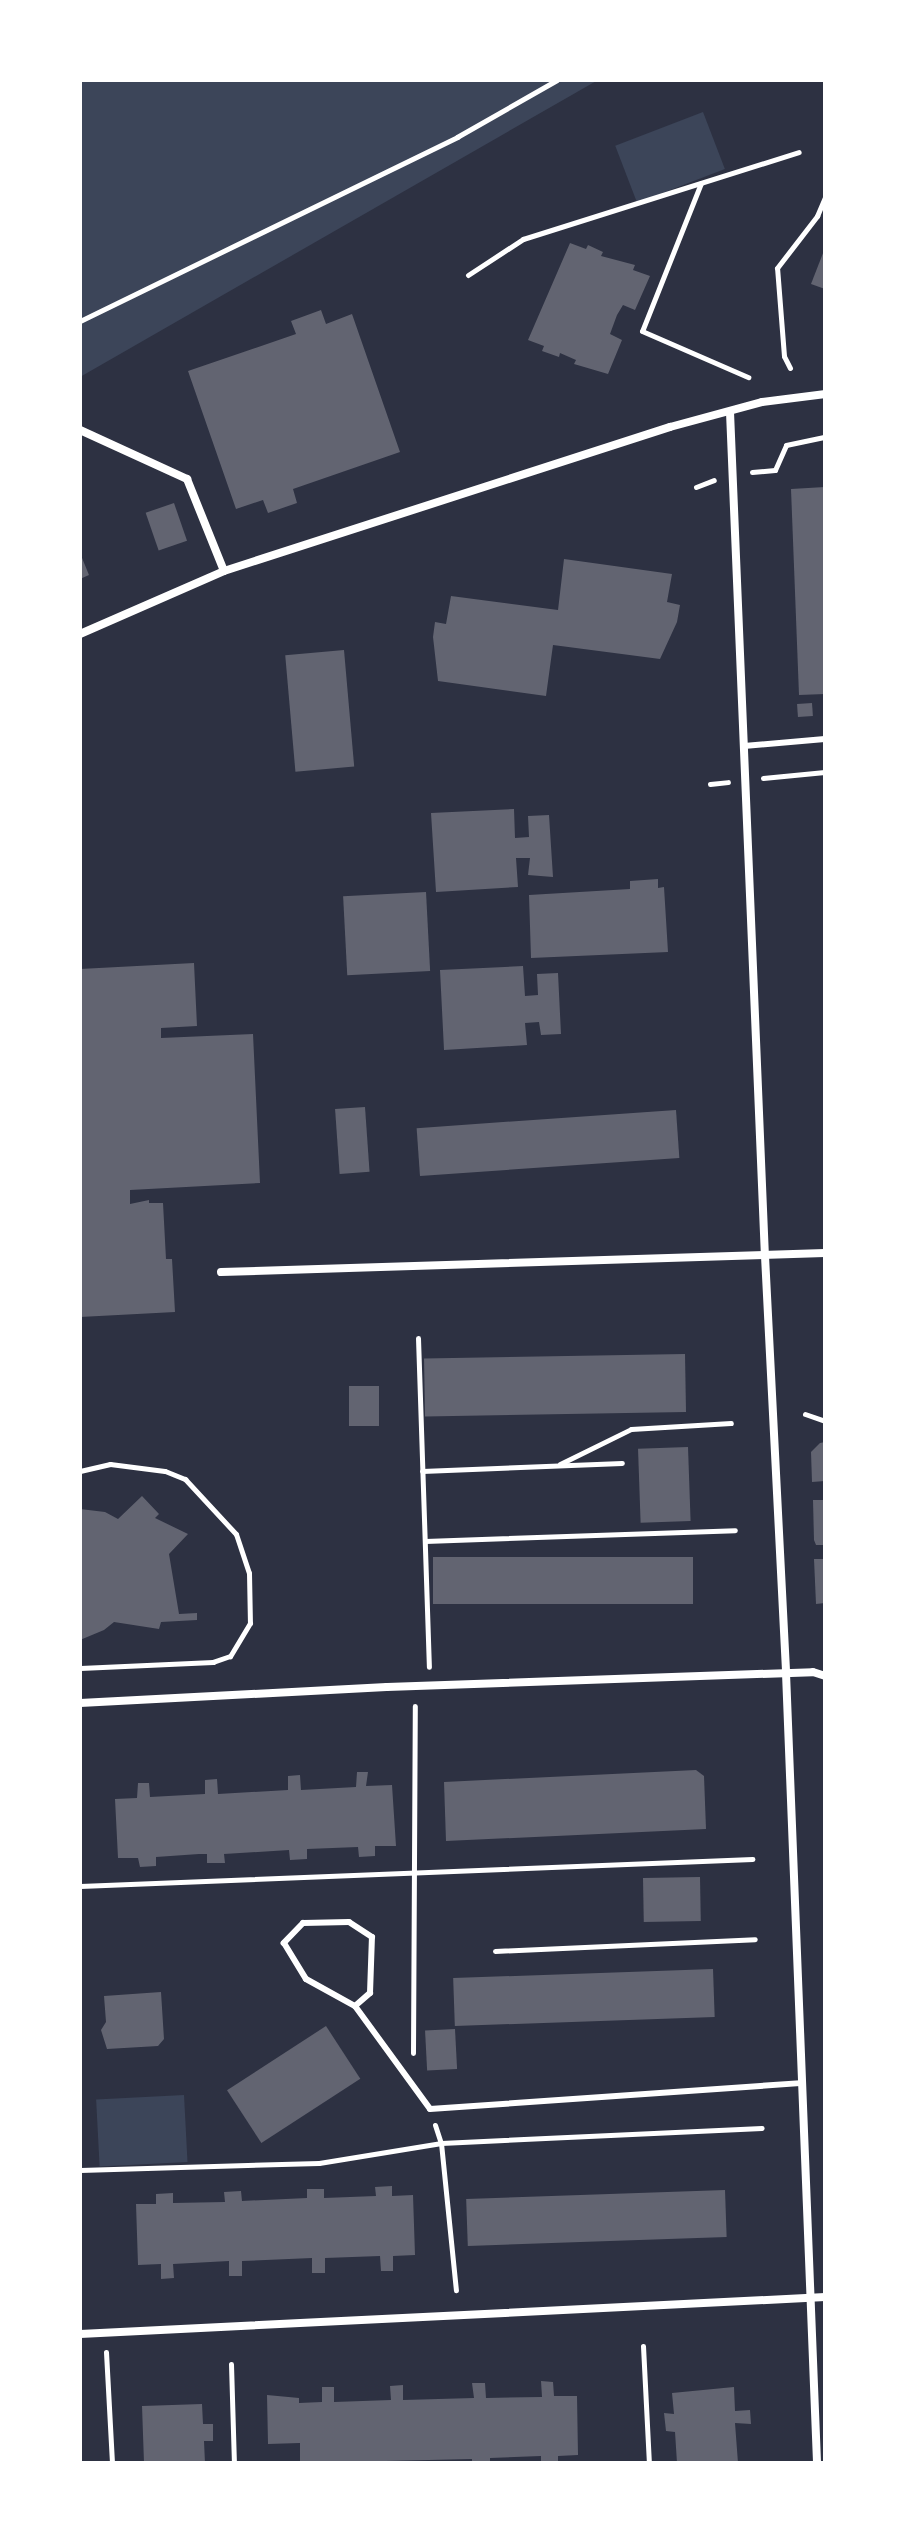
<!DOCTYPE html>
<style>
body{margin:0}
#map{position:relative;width:905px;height:2543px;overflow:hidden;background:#2d3142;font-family:Karla,sans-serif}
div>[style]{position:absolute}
.green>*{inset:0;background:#3c4559;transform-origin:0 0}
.building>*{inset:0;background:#626471;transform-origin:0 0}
.path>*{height:5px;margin:-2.5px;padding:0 2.5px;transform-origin:2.5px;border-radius:2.5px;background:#fff}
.service>*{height:6px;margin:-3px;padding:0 3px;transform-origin:3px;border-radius:3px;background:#fff}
.minor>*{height:8px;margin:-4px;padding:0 4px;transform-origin:4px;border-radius:4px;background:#fff}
span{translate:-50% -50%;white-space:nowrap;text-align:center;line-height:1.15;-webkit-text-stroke:8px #fff;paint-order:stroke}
.frame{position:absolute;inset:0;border:82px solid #fff;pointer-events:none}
</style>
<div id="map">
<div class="green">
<div style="clip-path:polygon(80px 80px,598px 80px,80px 377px)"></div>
<div style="left:703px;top:112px;width:61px;height:94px;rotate:69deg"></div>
<div style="left:184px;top:2095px;width:67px;height:88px;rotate:87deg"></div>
</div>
<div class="building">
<div style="clip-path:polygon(570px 243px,586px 249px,588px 245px,603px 252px,601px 256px,635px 265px,633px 270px,650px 276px,635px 310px,623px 305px,617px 315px,610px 334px,622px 340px,608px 374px,574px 364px,576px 360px,560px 353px,559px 357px,542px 351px,544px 346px,528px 340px)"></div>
<div style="clip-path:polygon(825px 248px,825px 289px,811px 284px)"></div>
<div style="clip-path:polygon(321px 310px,326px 324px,352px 314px,400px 452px,293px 489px,297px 503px,268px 513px,263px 500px,236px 509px,188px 371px,296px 334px,291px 321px)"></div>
<div style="clip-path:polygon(825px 487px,825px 694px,799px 695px,791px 489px)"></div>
<div style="left:174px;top:503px;width:40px;height:30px;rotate:71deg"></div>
<div style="clip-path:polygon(80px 553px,89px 575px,80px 579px)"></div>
<div style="clip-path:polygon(564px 559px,672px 574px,667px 602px,680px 605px,677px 622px,660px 659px,553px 645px,546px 696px,438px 681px,433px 637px,435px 622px,446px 624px,451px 596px,558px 610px)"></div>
<div style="left:344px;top:650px;width:117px;height:59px;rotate:85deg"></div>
<div style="left:812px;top:703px;width:13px;height:15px;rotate:86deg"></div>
<div style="clip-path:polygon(514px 809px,515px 838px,529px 837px,528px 816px,549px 815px,553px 877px,528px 875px,530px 858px,516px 858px,518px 887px,436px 892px,431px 813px)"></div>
<div style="clip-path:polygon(658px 879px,658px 888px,664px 887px,668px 952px,531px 958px,529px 895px,630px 889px,630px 881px)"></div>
<div style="left:426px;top:892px;width:79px;height:83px;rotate:87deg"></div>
<div style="clip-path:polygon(194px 963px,197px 1026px,161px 1028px,161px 1038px,253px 1034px,260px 1183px,130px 1190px,130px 1204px,149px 1200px,149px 1203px,163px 1203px,166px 1259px,172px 1259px,175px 1312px,80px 1317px,80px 969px)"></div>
<div style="clip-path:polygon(523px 966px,525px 996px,538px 995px,537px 974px,558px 973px,561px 1034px,541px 1035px,539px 1022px,525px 1023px,527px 1045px,444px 1050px,440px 970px)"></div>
<div style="left:365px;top:1107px;width:65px;height:30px;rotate:86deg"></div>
<div style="left:676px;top:1110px;width:48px;height:260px;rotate:86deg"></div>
<div style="left:685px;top:1354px;width:58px;height:261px;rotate:89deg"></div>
<div style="left:349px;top:1386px;width:30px;height:40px"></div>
<div style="clip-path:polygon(825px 1442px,825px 1481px,812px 1482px,811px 1452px,820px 1443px)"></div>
<div style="left:688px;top:1447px;width:74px;height:50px;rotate:88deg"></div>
<div style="clip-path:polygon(142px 1496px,159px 1514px,155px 1518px,188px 1534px,169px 1554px,179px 1614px,197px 1613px,197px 1620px,161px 1622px,159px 1629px,114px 1622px,104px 1630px,80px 1640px,80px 1509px,105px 1512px,118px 1519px)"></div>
<div style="clip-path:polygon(813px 1500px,825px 1500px,825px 1545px,816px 1545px,814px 1540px)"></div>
<div style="left:693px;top:1557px;width:47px;height:260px;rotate:90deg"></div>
<div style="clip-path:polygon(814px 1559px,825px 1559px,825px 1603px,816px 1604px)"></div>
<div style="clip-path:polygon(696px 1770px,704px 1776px,706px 1829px,446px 1841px,444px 1782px)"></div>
<div style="clip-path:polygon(357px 1772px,368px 1772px,366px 1786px,392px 1785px,396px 1846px,375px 1846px,375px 1856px,359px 1857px,358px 1847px,307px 1849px,307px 1859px,290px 1860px,289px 1850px,224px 1854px,225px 1863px,207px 1863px,207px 1854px,199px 1854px,156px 1857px,156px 1866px,140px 1867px,138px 1858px,118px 1858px,115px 1799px,137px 1798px,138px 1783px,149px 1783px,150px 1797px,205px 1794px,205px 1780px,217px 1779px,218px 1794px,288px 1790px,288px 1776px,300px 1775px,301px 1790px,356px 1787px)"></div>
<div style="left:700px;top:1877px;width:44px;height:57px;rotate:89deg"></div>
<div style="left:713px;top:1969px;width:48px;height:260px;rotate:88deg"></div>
<div style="clip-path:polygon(161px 1992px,164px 2039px,158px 2046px,107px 2049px,101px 2030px,106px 2022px,104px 1996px)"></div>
<div style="left:326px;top:2026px;width:63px;height:118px;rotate:57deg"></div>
<div style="left:455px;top:2029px;width:40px;height:30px;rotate:87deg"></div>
<div style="clip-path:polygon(392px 2186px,392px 2196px,413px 2195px,415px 2255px,393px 2256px,393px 2271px,381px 2271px,380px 2256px,325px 2258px,325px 2273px,312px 2273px,312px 2258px,242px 2261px,242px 2276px,229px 2276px,229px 2261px,173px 2264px,174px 2278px,161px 2279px,161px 2264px,138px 2265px,136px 2204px,156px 2204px,156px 2194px,173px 2193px,173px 2203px,225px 2202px,224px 2192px,241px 2191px,242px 2201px,307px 2198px,307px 2189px,324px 2189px,324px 2198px,376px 2196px,375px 2187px)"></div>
<div style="left:725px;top:2190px;width:47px;height:259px;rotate:88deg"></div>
<div style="clip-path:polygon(541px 2381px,553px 2382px,554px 2396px,577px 2396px,578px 2455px,558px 2456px,558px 2463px,541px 2463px,541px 2456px,490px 2458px,490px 2463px,472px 2463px,472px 2459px,300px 2463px,300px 2443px,268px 2444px,267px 2395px,299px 2398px,299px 2403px,322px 2402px,322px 2387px,334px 2387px,334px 2402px,391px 2400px,390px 2386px,403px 2385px,403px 2400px,474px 2398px,472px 2383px,485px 2383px,486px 2398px,542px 2397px)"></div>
<div style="clip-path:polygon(734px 2387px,735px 2411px,750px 2410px,751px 2424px,735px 2423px,738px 2463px,677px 2463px,675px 2432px,666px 2431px,664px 2413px,674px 2414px,672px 2393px)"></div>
<div style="clip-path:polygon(202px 2404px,203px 2424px,213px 2424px,213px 2441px,204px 2441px,205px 2463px,144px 2463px,142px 2406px)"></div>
</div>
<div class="path">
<div style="left:701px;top:183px;width:159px;rotate:111.7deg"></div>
<div style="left:642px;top:331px;width:116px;rotate:23.5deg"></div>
<div style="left:468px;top:275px;width:66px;rotate:-33.2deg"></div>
<div style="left:523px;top:239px;width:289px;rotate:-17.5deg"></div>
<div style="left:80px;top:321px;width:420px;rotate:-26deg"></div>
<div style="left:457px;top:137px;width:115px;rotate:-29.7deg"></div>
<div style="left:790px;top:368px;width:13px;rotate:-117deg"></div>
<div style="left:784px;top:356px;width:88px;rotate:-94.5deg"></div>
<div style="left:777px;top:268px;width:66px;rotate:-52.4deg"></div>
<div style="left:817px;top:216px;width:21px;rotate:-67deg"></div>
<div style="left:752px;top:472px;width:23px;rotate:-5deg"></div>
<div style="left:775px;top:470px;width:27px;rotate:-66deg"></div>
<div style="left:786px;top:445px;width:40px;rotate:-12deg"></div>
<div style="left:696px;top:487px;width:19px;rotate:-21deg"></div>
<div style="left:763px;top:778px;width:62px;rotate:-5.5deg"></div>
<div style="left:710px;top:784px;width:18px;rotate:-6deg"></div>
<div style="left:418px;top:1338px;width:329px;rotate:88.1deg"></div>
<div style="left:805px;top:1414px;width:21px;rotate:19deg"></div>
<div style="left:560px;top:1464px;width:79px;rotate:-26.2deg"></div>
<div style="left:631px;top:1429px;width:100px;rotate:-3.4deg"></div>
<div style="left:80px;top:1471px;width:31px;rotate:-13deg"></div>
<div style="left:110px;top:1464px;width:55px;rotate:7.3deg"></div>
<div style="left:165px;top:1471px;width:22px;rotate:22deg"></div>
<div style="left:185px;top:1479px;width:75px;rotate:47.2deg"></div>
<div style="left:236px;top:1534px;width:41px;rotate:71.6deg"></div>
<div style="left:249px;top:1573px;width:50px;rotate:88.9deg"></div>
<div style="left:250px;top:1623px;width:39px;rotate:121deg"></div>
<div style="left:230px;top:1656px;width:18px;rotate:161deg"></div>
<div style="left:213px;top:1662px;width:133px;rotate:177.4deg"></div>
<div style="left:422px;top:1471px;width:200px;rotate:-2.3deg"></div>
<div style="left:425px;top:1541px;width:310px;rotate:-2deg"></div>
<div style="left:80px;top:1886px;width:673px;rotate:-2.3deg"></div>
<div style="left:495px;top:1951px;width:260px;rotate:-2.6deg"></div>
<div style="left:413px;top:2053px;width:347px;rotate:-89.7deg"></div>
<div style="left:435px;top:2125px;width:19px;rotate:72deg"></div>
<div style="left:441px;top:2143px;width:148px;rotate:84.2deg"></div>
<div style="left:80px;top:2170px;width:239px;rotate:-1.7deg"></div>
<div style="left:319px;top:2163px;width:124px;rotate:-9.3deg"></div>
<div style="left:441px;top:2143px;width:321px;rotate:-2.7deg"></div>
<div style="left:643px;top:2346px;width:117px;rotate:87.1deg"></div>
<div style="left:106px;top:2352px;width:111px;rotate:86.9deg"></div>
<div style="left:231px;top:2364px;width:99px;rotate:88.3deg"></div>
</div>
<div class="service">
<div style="left:744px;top:746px;width:81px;rotate:-4.9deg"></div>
<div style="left:355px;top:2006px;width:20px;rotate:-41deg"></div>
<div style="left:370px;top:1993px;width:56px;rotate:-88deg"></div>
<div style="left:372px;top:1937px;width:27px;rotate:-147deg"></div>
<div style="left:349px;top:1922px;width:46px;rotate:178.8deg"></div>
<div style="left:303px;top:1923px;width:28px;rotate:134deg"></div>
<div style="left:284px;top:1943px;width:42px;rotate:58.6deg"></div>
<div style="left:306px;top:1979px;width:56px;rotate:28.9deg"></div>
<div style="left:355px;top:2006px;width:127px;rotate:53.9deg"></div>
<div style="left:430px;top:2109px;width:371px;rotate:-4deg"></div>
</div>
<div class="minor">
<div style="left:730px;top:412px;width:845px;rotate:87.63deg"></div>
<div style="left:765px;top:1256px;width:418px;rotate:87.1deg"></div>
<div style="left:786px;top:1673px;width:791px;rotate:87.75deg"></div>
<div style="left:80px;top:430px;width:118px;rotate:24.6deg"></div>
<div style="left:187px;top:479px;width:99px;rotate:68.1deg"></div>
<div style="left:80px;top:634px;width:157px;rotate:-23.6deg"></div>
<div style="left:224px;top:571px;width:469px;rotate:-17.9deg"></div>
<div style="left:670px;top:427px;width:95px;rotate:-15.2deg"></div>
<div style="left:762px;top:402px;width:64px;rotate:-7.2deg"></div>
<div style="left:221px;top:1272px;width:604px;rotate:-1.8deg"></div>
<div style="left:80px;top:1703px;width:307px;rotate:-3deg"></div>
<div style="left:387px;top:1687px;width:426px;rotate:-2deg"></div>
<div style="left:813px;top:1672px;width:13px;rotate:18deg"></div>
<div style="left:80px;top:2334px;width:746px;rotate:-2.84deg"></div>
</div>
<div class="frame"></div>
</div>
